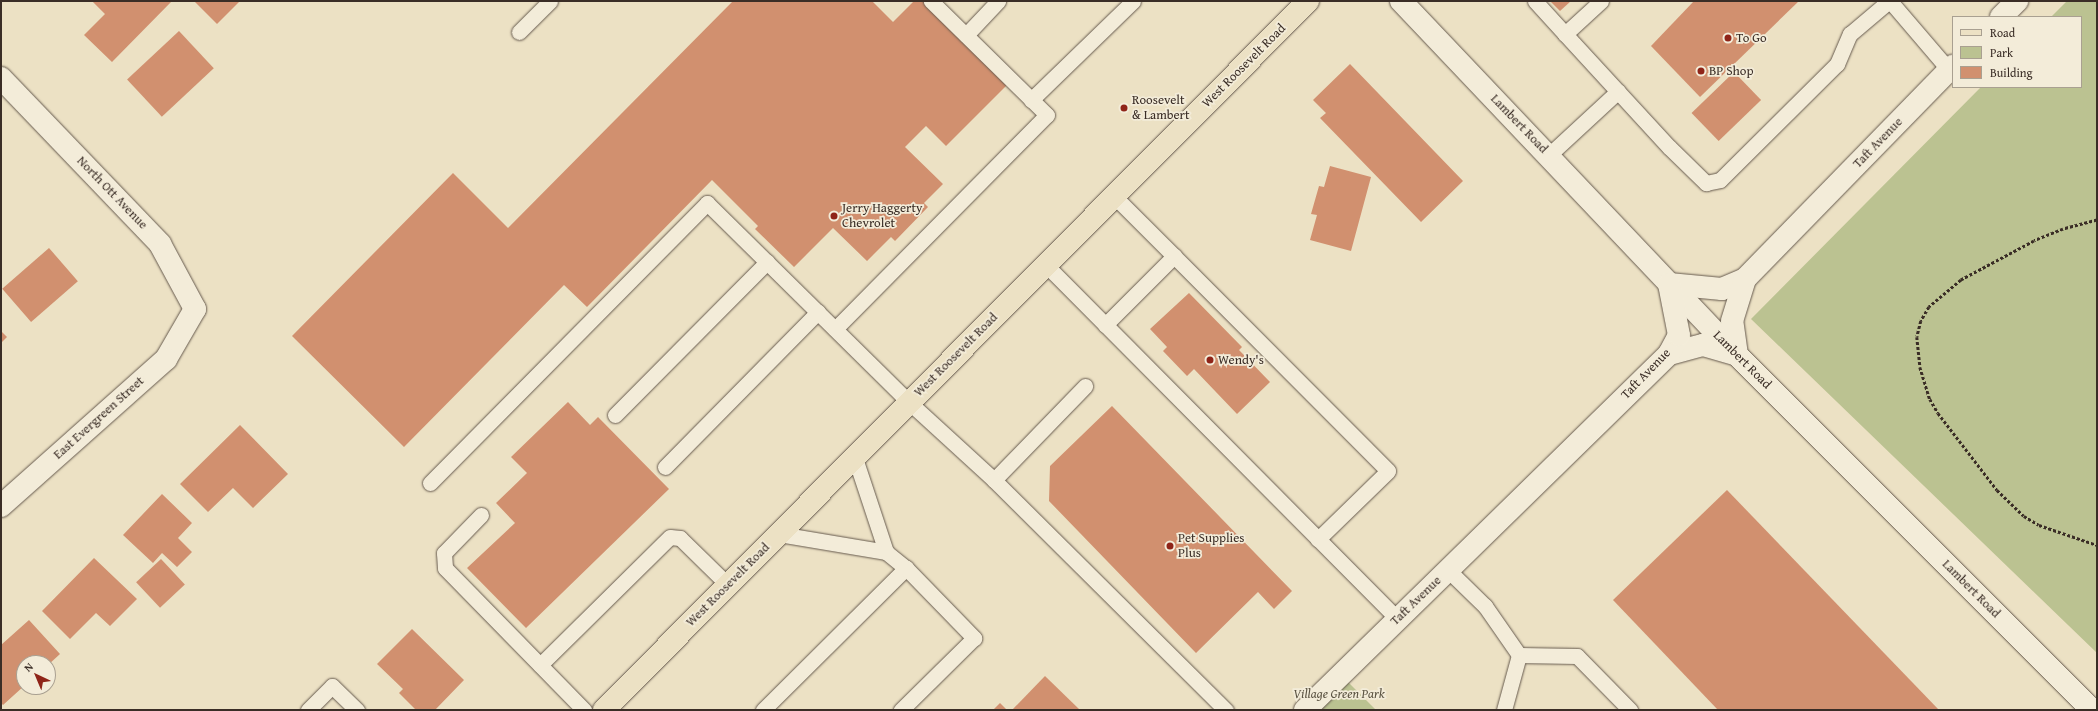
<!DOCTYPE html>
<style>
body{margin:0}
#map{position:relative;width:2098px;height:711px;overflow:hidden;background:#ece1c4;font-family:"Gentium Book Plus",serif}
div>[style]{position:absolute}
.green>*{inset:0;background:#bbc291}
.building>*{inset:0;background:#d1906f;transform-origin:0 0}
.path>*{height:2.5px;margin-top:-1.25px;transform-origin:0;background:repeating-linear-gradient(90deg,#3a2d26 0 3px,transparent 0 5px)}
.roads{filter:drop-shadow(0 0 1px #665a4e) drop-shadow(0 0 1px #665a4e)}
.lane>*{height:15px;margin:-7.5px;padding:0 7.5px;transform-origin:7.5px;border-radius:7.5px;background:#f3ecd9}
.street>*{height:22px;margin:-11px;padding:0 11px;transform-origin:11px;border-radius:11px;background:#f3ecd9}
.primary>*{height:22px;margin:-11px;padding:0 11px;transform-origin:11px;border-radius:11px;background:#ece1c4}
.dots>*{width:11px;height:11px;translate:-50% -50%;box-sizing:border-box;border:2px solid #f3ecd9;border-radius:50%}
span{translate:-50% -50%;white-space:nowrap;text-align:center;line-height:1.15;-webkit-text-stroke:3.5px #f3ecd9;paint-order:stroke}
.poi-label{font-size:13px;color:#3a2d26}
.left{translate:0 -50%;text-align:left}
.street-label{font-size:13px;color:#3a2d26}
.park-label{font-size:13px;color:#5a5241;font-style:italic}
.frame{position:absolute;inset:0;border:2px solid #3a2d26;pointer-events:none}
.legend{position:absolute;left:1952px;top:16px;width:130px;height:72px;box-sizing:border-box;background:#f3ecd9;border:1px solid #a9a091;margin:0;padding:5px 7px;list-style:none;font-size:12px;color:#3a2d26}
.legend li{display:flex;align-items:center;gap:8px;height:20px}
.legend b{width:20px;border:1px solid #a9a091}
.north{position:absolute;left:16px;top:655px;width:40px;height:40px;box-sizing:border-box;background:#f3ecd9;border:1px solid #a9a091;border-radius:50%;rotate:316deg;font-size:11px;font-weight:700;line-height:16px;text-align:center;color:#3a2d26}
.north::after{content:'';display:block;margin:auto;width:14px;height:18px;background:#8f2418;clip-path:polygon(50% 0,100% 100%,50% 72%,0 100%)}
</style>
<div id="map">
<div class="green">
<div style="clip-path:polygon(2067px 1px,2097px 1px,2097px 653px,1751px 319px,1981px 87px,2081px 87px,2081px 17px,2051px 17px)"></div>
<div style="clip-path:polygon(1338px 672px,1376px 710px,1301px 710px)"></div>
</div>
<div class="building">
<div style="clip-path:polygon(92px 1px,170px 1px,171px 2px,112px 62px,84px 35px,105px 14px)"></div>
<div style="clip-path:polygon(194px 1px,240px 1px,217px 24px)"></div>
<div style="clip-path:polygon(733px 1px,872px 1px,893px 22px,914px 1px,923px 1px,1007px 85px,946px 146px,926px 126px,905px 147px,943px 184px,924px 203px,928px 207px,895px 241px,891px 237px,867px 261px,833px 228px,794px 267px,755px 229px,758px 226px,712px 180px,587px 307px,564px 285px,404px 447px,292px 336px,453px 173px,508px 228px)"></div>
<div style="clip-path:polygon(1550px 1px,1571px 1px,1560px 11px)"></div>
<div style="clip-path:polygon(1694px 1px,1799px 1px,1700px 97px,1651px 46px)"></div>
<div style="left:179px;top:31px;width:51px;height:71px;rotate:47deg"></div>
<div style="clip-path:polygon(1350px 64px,1463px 181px,1421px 222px,1320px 118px,1326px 113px,1313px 100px)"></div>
<div style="left:1734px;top:72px;width:39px;height:59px;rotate:46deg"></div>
<div style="clip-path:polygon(1330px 166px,1371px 177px,1351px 251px,1310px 240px,1317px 215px,1311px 214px,1319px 186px,1324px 187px)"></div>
<div style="left:49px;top:248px;width:44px;height:62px;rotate:49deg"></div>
<div style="clip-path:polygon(1189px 293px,1242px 347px,1239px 350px,1270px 382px,1237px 414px,1194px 369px,1187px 376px,1163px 351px,1167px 347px,1150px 329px)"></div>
<div style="clip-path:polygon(1px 331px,7px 337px,1px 343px)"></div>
<div style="clip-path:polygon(568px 402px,590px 425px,598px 417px,669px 489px,526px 628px,467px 568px,515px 523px,496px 503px,527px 473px,511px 457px)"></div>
<div style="clip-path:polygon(1112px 406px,1292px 591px,1274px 609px,1258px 592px,1196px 653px,1049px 501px,1050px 466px)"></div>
<div style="clip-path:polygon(240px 425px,288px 474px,253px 508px,233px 488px,208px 512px,180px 484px)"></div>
<div style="clip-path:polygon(1727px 490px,1939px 710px,1718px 710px,1613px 600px)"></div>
<div style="clip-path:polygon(162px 494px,192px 523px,178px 538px,192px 552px,177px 567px,162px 553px,153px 563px,123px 535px)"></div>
<div style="clip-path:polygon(94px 558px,137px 599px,110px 626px,96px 613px,70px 639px,42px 611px)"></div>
<div style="left:161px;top:559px;width:35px;height:34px;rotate:47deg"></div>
<div style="clip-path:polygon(29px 620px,60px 654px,48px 665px,48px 663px,24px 663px,24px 686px,3px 705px,1px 703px,1px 645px)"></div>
<div style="clip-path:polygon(412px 629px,464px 680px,435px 710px,416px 710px,399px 693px,403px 689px,377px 664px)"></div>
<div style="clip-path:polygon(1045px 676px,1080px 710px,1012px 710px)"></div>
<div style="clip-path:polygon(1000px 703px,1007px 710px,993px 710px)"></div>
</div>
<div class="path">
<div style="left:2097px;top:220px;width:35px;rotate:165deg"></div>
<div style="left:2063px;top:229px;width:31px;rotate:158deg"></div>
<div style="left:2034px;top:241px;width:83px;rotate:151.9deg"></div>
<div style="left:1961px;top:280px;width:42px;rotate:139.8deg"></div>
<div style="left:1929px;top:307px;width:16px;rotate:120deg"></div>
<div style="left:1921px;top:321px;width:16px;rotate:104deg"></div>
<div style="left:1917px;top:337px;width:30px;rotate:84deg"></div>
<div style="left:1920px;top:367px;width:34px;rotate:73deg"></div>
<div style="left:1930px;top:399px;width:16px;rotate:60deg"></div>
<div style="left:1938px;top:413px;width:97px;rotate:52.5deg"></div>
<div style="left:1997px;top:490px;width:37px;rotate:44deg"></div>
<div style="left:2024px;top:516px;width:17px;rotate:31deg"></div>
<div style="left:2039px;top:525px;width:61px;rotate:19deg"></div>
</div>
<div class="roads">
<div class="lane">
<div style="left:1535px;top:1px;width:45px;rotate:47.7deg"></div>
<div style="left:1601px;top:1px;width:49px;rotate:137.5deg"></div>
<div style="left:1565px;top:34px;width:154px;rotate:47.4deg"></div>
<div style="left:1669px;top:147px;width:52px;rotate:44.2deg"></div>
<div style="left:1706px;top:183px;width:14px;rotate:-12deg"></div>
<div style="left:1720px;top:180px;width:165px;rotate:-44.8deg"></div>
<div style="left:1837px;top:64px;width:33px;rotate:-67deg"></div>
<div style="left:1850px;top:34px;width:51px;rotate:-40.2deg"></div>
<div style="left:1890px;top:1px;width:91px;rotate:49.5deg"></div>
<div style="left:519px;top:32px;width:44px;rotate:-45deg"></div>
<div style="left:966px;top:35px;width:47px;rotate:-46.7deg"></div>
<div style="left:1031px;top:100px;width:142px;rotate:-44.1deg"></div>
<div style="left:1549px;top:155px;width:94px;rotate:-42.8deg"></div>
<div style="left:1114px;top:196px;width:85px;rotate:45deg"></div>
<div style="left:1046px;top:265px;width:499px;rotate:45.2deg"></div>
<div style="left:1105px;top:325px;width:98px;rotate:-45deg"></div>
<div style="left:1174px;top:256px;width:303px;rotate:45.1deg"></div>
<div style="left:1388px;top:471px;width:98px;rotate:135.8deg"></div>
<div style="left:835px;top:329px;width:301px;rotate:-45.3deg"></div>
<div style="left:1047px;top:115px;width:163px;rotate:-135.5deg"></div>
<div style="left:615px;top:415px;width:216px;rotate:-45.2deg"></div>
<div style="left:855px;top:458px;width:99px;rotate:71.7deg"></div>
<div style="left:665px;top:467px;width:218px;rotate:-45.4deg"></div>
<div style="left:994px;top:480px;width:131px;rotate:-45.9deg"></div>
<div style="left:430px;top:483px;width:394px;rotate:-45.3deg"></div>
<div style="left:707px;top:203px;width:285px;rotate:44.6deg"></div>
<div style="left:910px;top:403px;width:114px;rotate:42.5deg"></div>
<div style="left:994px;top:480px;width:327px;rotate:44.8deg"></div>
<div style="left:481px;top:515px;width:53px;rotate:134.2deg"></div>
<div style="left:444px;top:553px;width:15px;rotate:86deg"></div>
<div style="left:445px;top:568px;width:199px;rotate:45.6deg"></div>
<div style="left:779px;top:534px;width:109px;rotate:9.5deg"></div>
<div style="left:886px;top:552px;width:26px;rotate:39deg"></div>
<div style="left:1448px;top:570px;width:52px;rotate:44.2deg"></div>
<div style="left:1485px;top:606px;width:60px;rotate:55.2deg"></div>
<div style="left:1519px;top:655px;width:58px;rotate:1deg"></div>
<div style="left:1577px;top:656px;width:76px;rotate:45.5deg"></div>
<div style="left:540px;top:665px;width:182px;rotate:-44.6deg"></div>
<div style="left:670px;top:537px;width:10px;rotate:6deg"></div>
<div style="left:680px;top:538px;width:67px;rotate:44.4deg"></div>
<div style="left:308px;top:710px;width:34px;rotate:-45deg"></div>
<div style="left:332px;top:686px;width:35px;rotate:44deg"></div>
<div style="left:763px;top:710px;width:202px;rotate:-44.8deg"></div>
<div style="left:906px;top:568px;width:98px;rotate:45.8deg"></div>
<div style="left:974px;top:638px;width:103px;rotate:135.4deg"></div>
<div style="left:1504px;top:710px;width:57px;rotate:-74.7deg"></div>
</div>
<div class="street">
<div style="left:1401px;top:1px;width:488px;rotate:46.5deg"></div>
<div style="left:1737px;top:355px;width:502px;rotate:45deg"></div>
<div style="left:2001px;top:17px;width:23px;rotate:-45deg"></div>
<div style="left:1px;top:78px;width:230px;rotate:46.2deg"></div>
<div style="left:160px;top:244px;width:74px;rotate:61.7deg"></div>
<div style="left:195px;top:309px;width:58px;rotate:120.1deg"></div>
<div style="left:166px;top:359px;width:221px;rotate:138.3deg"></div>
<div style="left:1669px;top:284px;width:53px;rotate:5.4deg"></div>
<div style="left:1722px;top:289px;width:25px;rotate:-23deg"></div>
<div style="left:1745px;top:279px;width:298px;rotate:-45.7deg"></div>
<div style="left:1669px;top:354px;width:35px;rotate:-15deg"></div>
<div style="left:1703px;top:345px;width:35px;rotate:16deg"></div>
<div style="left:1737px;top:355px;width:34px;rotate:-98deg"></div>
<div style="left:1732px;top:321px;width:44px;rotate:-72.8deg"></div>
<div style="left:1305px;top:710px;width:509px;rotate:-44.36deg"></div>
<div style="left:1669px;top:354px;width:21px;rotate:-62deg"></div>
<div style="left:1679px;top:335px;width:52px;rotate:-101.1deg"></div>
</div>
<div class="primary">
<div style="left:604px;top:710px;width:999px;rotate:-45.2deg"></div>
</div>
</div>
<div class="dots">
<div style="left:1728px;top:38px;background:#8f2418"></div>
<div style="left:1701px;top:71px;background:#8f2418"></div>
<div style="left:1124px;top:108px;background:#8f2418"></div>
<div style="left:834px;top:216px;background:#8f2418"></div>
<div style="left:1210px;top:360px;background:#8f2418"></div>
<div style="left:1170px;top:546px;background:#8f2418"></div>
</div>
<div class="poi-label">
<span class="left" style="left:1736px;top:38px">To Go</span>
<span class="left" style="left:1709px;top:71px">BP Shop</span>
<span class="left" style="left:1132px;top:108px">Roosevelt<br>&amp; Lambert</span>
<span class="left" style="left:842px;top:216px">Jerry Haggerty<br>Chevrolet</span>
<span class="left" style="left:1218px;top:360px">Wendy's</span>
<span class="left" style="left:1178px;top:546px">Pet Supplies<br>Plus</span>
</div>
<div class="street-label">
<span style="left:1244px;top:66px;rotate:-45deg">West Roosevelt Road</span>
<span style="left:1519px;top:124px;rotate:46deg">Lambert Road</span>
<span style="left:1878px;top:143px;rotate:-46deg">Taft Avenue</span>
<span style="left:112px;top:193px;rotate:46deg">North Ott Avenue</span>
<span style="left:956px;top:355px;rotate:-45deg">West Roosevelt Road</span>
<span style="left:1742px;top:360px;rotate:45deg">Lambert Road</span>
<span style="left:1646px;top:374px;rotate:-46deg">Taft Avenue</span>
<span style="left:99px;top:418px;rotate:-42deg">East Evergreen Street</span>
<span style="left:728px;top:585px;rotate:-45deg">West Roosevelt Road</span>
<span style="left:1971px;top:589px;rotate:45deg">Lambert Road</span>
<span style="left:1416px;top:601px;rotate:-44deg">Taft Avenue</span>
</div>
<div class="park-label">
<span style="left:1339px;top:694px">Village Green Park</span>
</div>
<div class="frame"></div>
<ul class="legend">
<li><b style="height:5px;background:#ece1c4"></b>Road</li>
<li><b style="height:11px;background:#bbc291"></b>Park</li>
<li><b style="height:11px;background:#d1906f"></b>Building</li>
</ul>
<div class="north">N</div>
</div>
